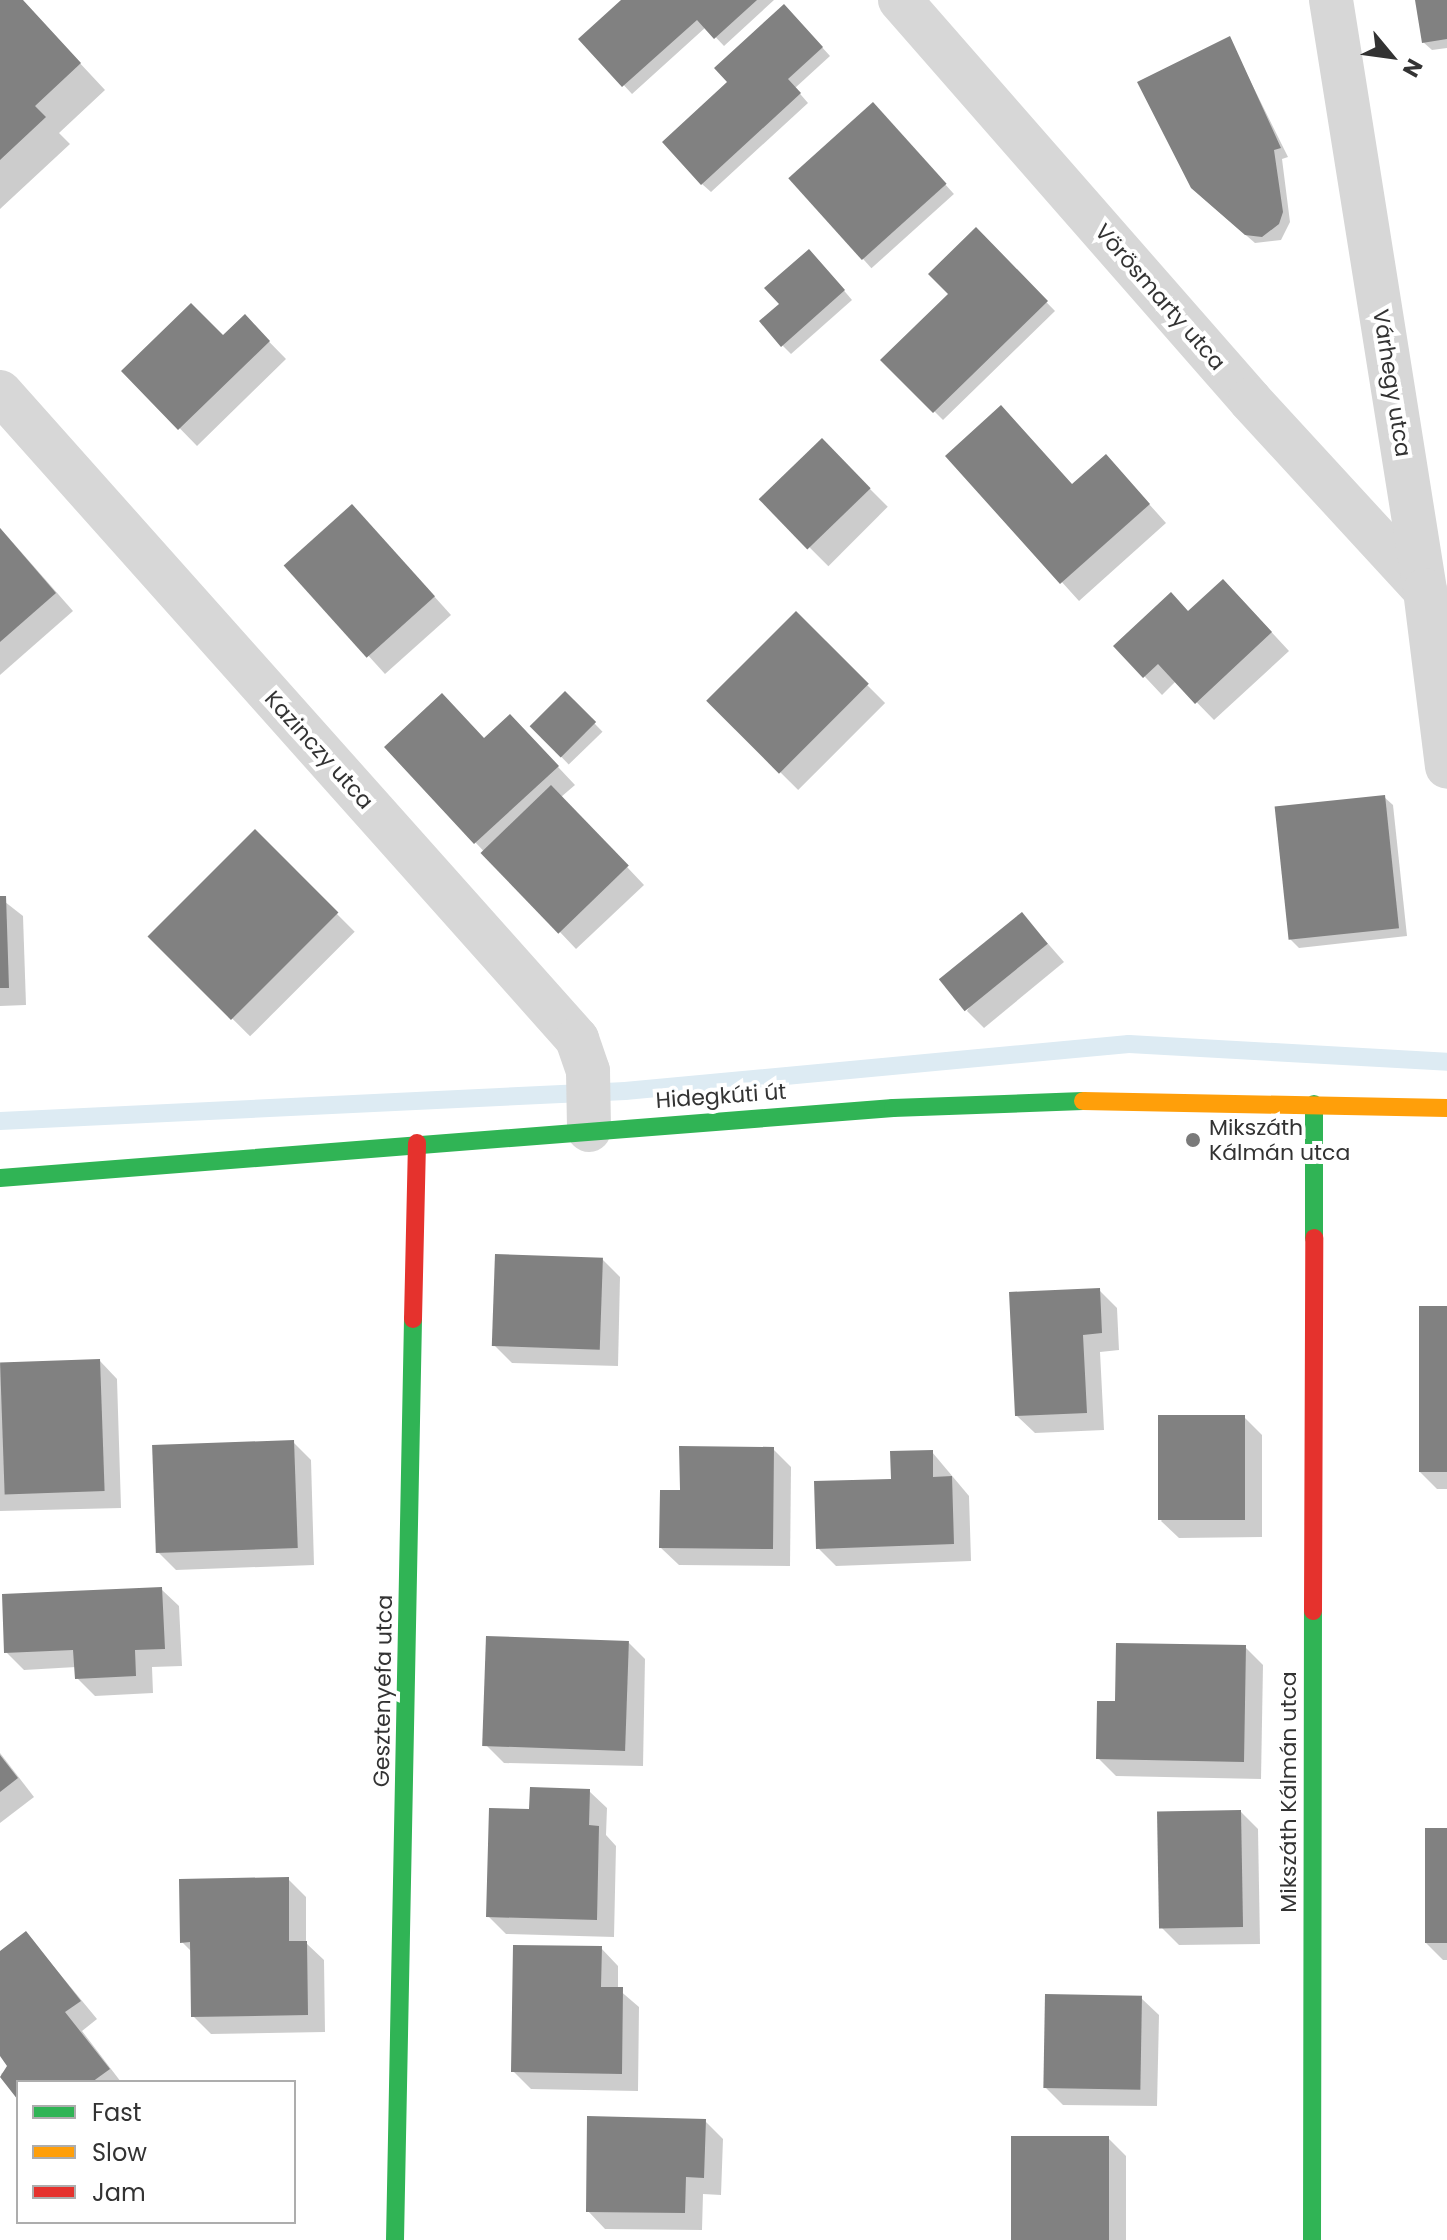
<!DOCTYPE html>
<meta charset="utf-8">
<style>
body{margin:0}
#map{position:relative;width:1447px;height:2240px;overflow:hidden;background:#fff;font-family:Poppins,sans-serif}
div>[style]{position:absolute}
.shadow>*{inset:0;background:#0003;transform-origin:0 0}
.stream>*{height:18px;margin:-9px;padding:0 9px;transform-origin:9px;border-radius:9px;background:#ddebf3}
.building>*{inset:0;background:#818181;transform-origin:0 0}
.street>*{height:44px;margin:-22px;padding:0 22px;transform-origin:22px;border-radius:22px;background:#d7d7d7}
.fast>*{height:18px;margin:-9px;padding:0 9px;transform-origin:9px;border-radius:9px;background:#30b455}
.slow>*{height:18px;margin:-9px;padding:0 9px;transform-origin:9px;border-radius:9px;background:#ff9f0a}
.jam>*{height:18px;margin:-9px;padding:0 9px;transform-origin:9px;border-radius:9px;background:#e5322d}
.dots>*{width:22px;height:22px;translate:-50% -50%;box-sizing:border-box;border:4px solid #fff;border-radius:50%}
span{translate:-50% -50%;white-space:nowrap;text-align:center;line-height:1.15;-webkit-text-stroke:8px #fff;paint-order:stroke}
.street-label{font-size:22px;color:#333}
.poi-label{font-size:22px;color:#333}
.left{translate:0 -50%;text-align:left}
.legend{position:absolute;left:16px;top:2080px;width:280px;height:144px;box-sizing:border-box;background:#fff;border:2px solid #adadad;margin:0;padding:10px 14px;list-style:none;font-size:24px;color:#333}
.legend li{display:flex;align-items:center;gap:16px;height:40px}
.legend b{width:40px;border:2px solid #adadad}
.north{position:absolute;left:1351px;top:16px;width:80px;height:80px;-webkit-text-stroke:6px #fff;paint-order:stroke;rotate:119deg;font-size:22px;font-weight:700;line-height:32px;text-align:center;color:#333}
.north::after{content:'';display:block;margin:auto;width:28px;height:36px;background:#333;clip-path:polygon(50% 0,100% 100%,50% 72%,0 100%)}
</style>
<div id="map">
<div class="shadow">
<div style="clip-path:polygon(21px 0,105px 90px,59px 133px,70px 144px,0 209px,0 1px)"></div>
<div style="clip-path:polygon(624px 0,774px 0,724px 46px,706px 27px,632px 94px,581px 39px)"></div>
<div style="clip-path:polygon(1417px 0,1447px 0,1447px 48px,1432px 50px,1423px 42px)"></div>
<div style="clip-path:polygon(793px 15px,830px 56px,795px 88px,808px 103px,711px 192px,702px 184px,730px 83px)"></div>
<div style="clip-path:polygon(1229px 38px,1288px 157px,1282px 159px,1290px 222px,1281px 240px,1255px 243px,1202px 197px)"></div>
<div style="left:881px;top:113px;width:109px;height:111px;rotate:48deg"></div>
<div style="clip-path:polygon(976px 230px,1055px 311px,943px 420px,883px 360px,951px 294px)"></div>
<div style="clip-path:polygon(818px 260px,852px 300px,791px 354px,782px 345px,781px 304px)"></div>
<div style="clip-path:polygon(245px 317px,286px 359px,197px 446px,124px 371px,223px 338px)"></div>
<div style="left:822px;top:441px;width:93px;height:84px;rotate:45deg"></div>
<div style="clip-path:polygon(948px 456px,1073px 486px,1123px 475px,1166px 523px,1079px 601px)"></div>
<div style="clip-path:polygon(369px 524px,451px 615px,385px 674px,287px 566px)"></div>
<div style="clip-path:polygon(0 528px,73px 611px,0 675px)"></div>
<div style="clip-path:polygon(1241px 599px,1289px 651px,1214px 720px,1176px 681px,1162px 695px,1116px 646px,1189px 613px)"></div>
<div style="left:796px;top:614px;width:126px;height:123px;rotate:45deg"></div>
<div style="left:565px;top:693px;width:54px;height:47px;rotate:46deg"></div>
<div style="clip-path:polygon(527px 734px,575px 785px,561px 797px,644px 885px,576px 949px,475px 842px,485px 740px)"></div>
<div style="clip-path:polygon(1384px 797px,1393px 805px,1407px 936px,1299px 948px,1290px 939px)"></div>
<div style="left:255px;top:832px;width:141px;height:148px;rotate:45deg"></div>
<div style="clip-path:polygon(0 898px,23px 916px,26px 1005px,0 1006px)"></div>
<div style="clip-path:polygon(1022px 914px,1064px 962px,984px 1028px,967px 1011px)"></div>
<div style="clip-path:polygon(602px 1259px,620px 1277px,618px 1366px,512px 1363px,494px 1345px)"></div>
<div style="clip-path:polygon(1099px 1290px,1117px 1308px,1119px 1350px,1100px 1352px,1104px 1430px,1035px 1433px,1017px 1416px)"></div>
<div style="clip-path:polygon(1447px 1308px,1447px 1489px,1437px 1489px,1419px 1471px)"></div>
<div style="clip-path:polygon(100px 1361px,117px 1379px,121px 1508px,0 1511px,0 1364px)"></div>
<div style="clip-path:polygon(1244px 1417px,1262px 1435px,1262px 1537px,1179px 1538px,1161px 1521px)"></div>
<div style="clip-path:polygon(293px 1442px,311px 1460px,314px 1565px,176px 1570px,158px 1552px)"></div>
<div style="clip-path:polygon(773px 1449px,791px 1467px,790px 1566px,679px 1565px,661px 1548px,682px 1492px)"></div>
<div style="clip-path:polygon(932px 1452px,969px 1496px,971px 1561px,836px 1566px,818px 1548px)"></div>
<div style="clip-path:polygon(161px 1589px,179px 1606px,182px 1666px,152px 1667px,153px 1693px,95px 1696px,77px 1678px,76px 1667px,24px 1670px,6px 1652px)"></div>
<div style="clip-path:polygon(628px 1642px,645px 1659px,643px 1766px,504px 1763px,486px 1745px)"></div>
<div style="clip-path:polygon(1245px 1647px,1263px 1665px,1261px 1779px,1116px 1776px,1098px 1758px,1117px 1703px)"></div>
<div style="clip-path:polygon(0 1753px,34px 1797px,0 1823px)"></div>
<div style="clip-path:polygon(589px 1791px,607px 1808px,606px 1835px,616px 1846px,614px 1937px,506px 1934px,488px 1916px,531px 1811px)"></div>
<div style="clip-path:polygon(1241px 1812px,1258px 1829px,1260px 1944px,1179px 1945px,1161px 1927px)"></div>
<div style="clip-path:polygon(1447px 1830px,1447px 1960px,1443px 1960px,1426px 1943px)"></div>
<div style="clip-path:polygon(288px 1879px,306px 1897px,306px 1943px,324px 1960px,325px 2032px,211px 2034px,193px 2016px,192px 1952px,182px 1942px)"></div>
<div style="clip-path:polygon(26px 1933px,97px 2019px,82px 2031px,121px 2082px,18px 2082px,18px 2097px,1px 2074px,10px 2067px,0 2053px,0 1954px)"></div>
<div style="clip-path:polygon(601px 1948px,618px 1966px,618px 1989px,639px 2007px,638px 2091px,531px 2089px,513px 2071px)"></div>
<div style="clip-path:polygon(1141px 1998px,1159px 2015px,1157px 2106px,1063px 2105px,1045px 2087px)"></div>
<div style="clip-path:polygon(705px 2121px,723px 2139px,721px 2195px,703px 2194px,702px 2230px,605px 2229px,588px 2211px)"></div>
<div style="clip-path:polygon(1108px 2138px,1126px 2156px,1126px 2240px,1013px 2240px)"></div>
</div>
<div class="stream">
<div style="left:0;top:1121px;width:626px;rotate:-2.75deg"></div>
<div style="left:625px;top:1091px;width:506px;rotate:-5.33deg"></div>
<div style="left:1129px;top:1044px;width:319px;rotate:3.2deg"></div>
</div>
<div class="building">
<div style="clip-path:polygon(0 0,23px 0,81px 63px,35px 106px,46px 117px,0 160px)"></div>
<div style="clip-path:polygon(621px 0,757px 0,714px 39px,697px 20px,622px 87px,578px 39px)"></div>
<div style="clip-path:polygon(1415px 0,1447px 0,1447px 39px,1422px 43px)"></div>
<div style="clip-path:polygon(784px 4px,823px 47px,788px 79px,801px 93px,701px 185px,662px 142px,727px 82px,714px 68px)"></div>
<div style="clip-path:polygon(1230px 36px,1281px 148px,1274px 150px,1283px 212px,1279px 224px,1262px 237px,1245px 235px,1191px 188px,1137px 82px)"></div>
<div style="left:873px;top:102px;width:110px;height:114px;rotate:48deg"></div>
<div style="clip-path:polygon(976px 227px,1048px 301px,933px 413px,880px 360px,948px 294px,928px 274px)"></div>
<div style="clip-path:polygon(809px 249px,845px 290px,781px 347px,759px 321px,779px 304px,764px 288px)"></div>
<div style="clip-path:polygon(191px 303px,223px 335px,245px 314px,270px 341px,178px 430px,121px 371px)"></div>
<div style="clip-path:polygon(1001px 405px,1072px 484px,1106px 454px,1150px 504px,1060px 584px,945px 456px)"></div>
<div style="left:822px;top:438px;width:70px;height:88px;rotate:46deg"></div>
<div style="left:352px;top:504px;width:124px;height:92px;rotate:48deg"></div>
<div style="clip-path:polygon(0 528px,56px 593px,0 642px)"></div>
<div style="clip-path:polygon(1223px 579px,1272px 632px,1195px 704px,1158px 664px,1143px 678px,1113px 646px,1171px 592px,1188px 611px)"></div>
<div style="left:796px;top:611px;width:103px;height:127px;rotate:45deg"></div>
<div style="left:565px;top:691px;width:44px;height:50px;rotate:45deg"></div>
<div style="clip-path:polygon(442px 693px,484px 738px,510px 714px,559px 766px,474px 844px,384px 747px)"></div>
<div style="left:551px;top:785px;width:112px;height:98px;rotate:46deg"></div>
<div style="left:1385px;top:795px;width:134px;height:111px;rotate:84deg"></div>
<div style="left:255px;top:829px;width:118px;height:152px;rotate:45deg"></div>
<div style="clip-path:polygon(0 896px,6px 896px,9px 988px,0 988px)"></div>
<div style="left:1022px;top:912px;width:41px;height:107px;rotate:51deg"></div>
<div style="left:495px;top:1254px;width:108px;height:92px;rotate:2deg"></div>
<div style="clip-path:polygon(1100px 1288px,1102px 1333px,1083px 1335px,1087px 1413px,1015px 1416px,1009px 1292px)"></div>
<div style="left:1419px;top:1306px;width:28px;height:166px"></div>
<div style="left:100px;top:1359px;width:132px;height:100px;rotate:88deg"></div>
<div style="left:1245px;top:1415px;width:105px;height:87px;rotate:90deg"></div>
<div style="left:294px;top:1440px;width:108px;height:142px;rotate:88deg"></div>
<div style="clip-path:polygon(679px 1446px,774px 1447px,773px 1549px,659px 1548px,660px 1490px,680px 1490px)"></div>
<div style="clip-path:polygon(933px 1450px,933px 1477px,952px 1476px,954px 1544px,816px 1549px,814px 1481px,891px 1479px,890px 1451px)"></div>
<div style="clip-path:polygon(162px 1587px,165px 1649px,135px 1650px,136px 1676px,75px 1679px,73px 1650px,4px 1653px,2px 1594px)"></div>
<div style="left:486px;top:1636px;width:143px;height:110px;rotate:2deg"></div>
<div style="clip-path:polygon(1116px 1643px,1246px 1645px,1244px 1762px,1096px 1759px,1097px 1701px,1115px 1701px)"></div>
<div style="clip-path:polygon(0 1755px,18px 1778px,0 1792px)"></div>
<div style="clip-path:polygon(530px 1787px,590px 1789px,589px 1825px,599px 1826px,597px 1920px,486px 1917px,489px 1808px,529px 1809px)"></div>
<div style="left:1241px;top:1810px;width:117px;height:84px;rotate:89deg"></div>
<div style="left:1425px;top:1828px;width:22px;height:115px"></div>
<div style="clip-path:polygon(289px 1877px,289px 1941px,307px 1941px,308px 2015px,191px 2017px,190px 1942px,180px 1943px,179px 1879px)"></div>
<div style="clip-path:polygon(26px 1931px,81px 2001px,65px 2012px,110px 2069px,92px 2082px,18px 2082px,18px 2100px,0 2077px,7px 2066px,0 2056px,0 1951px)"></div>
<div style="clip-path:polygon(513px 1945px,602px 1946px,601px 1987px,623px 1987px,622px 2074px,511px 2072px)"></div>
<div style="left:1045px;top:1994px;width:97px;height:94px;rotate:1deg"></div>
<div style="clip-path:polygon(587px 2116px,706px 2119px,704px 2178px,686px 2177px,685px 2213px,586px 2212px)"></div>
<div style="left:1011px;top:2136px;width:98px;height:104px"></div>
</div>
<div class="street">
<div style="left:900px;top:0;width:532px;rotate:48.81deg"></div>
<div style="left:1250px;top:400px;width:258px;rotate:47.4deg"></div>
<div style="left:1331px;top:0;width:597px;rotate:80.95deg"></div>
<div style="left:1425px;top:590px;width:178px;rotate:82.9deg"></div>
<div style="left:0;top:392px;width:867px;rotate:48.27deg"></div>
<div style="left:577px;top:1039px;width:34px;rotate:71deg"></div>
<div style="left:588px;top:1071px;width:59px;rotate:89deg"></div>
</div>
<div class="fast">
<div style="left:0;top:1178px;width:896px;rotate:-4.48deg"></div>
<div style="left:893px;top:1108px;width:190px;rotate:-2.1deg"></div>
<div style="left:1314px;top:1238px;width:134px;rotate:-90deg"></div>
<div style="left:395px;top:2240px;width:921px;rotate:-88.88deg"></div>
<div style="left:1312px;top:2240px;width:629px;rotate:-89.91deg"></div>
</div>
<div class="slow">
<div style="left:1083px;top:1101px;width:364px;rotate:1.1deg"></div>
</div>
<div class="jam">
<div style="left:413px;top:1319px;width:176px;rotate:-88.7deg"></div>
<div style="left:1313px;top:1611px;width:373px;rotate:-89.8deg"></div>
</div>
<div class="dots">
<div style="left:1193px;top:1140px;background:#7a7a7a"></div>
</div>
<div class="street-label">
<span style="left:1160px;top:297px;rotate:49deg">Vörösmarty utca</span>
<span style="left:1392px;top:383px;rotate:81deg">Várhegy utca</span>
<span style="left:319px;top:750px;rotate:48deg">Kazinczy utca</span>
<span style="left:721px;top:1096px;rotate:-4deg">Hidegkúti út</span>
<span style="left:383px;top:1691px;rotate:-89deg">Gesztenyefa utca</span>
<span style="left:1289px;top:1792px;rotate:-90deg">Mikszáth Kálmán utca</span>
</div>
<div class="poi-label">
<span class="left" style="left:1209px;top:1140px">Mikszáth<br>Kálmán utca</span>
</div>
<ul class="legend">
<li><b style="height:10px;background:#30b455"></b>Fast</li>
<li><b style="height:10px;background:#ff9f0a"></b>Slow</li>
<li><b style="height:10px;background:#e5322d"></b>Jam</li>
</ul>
<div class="north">N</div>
</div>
